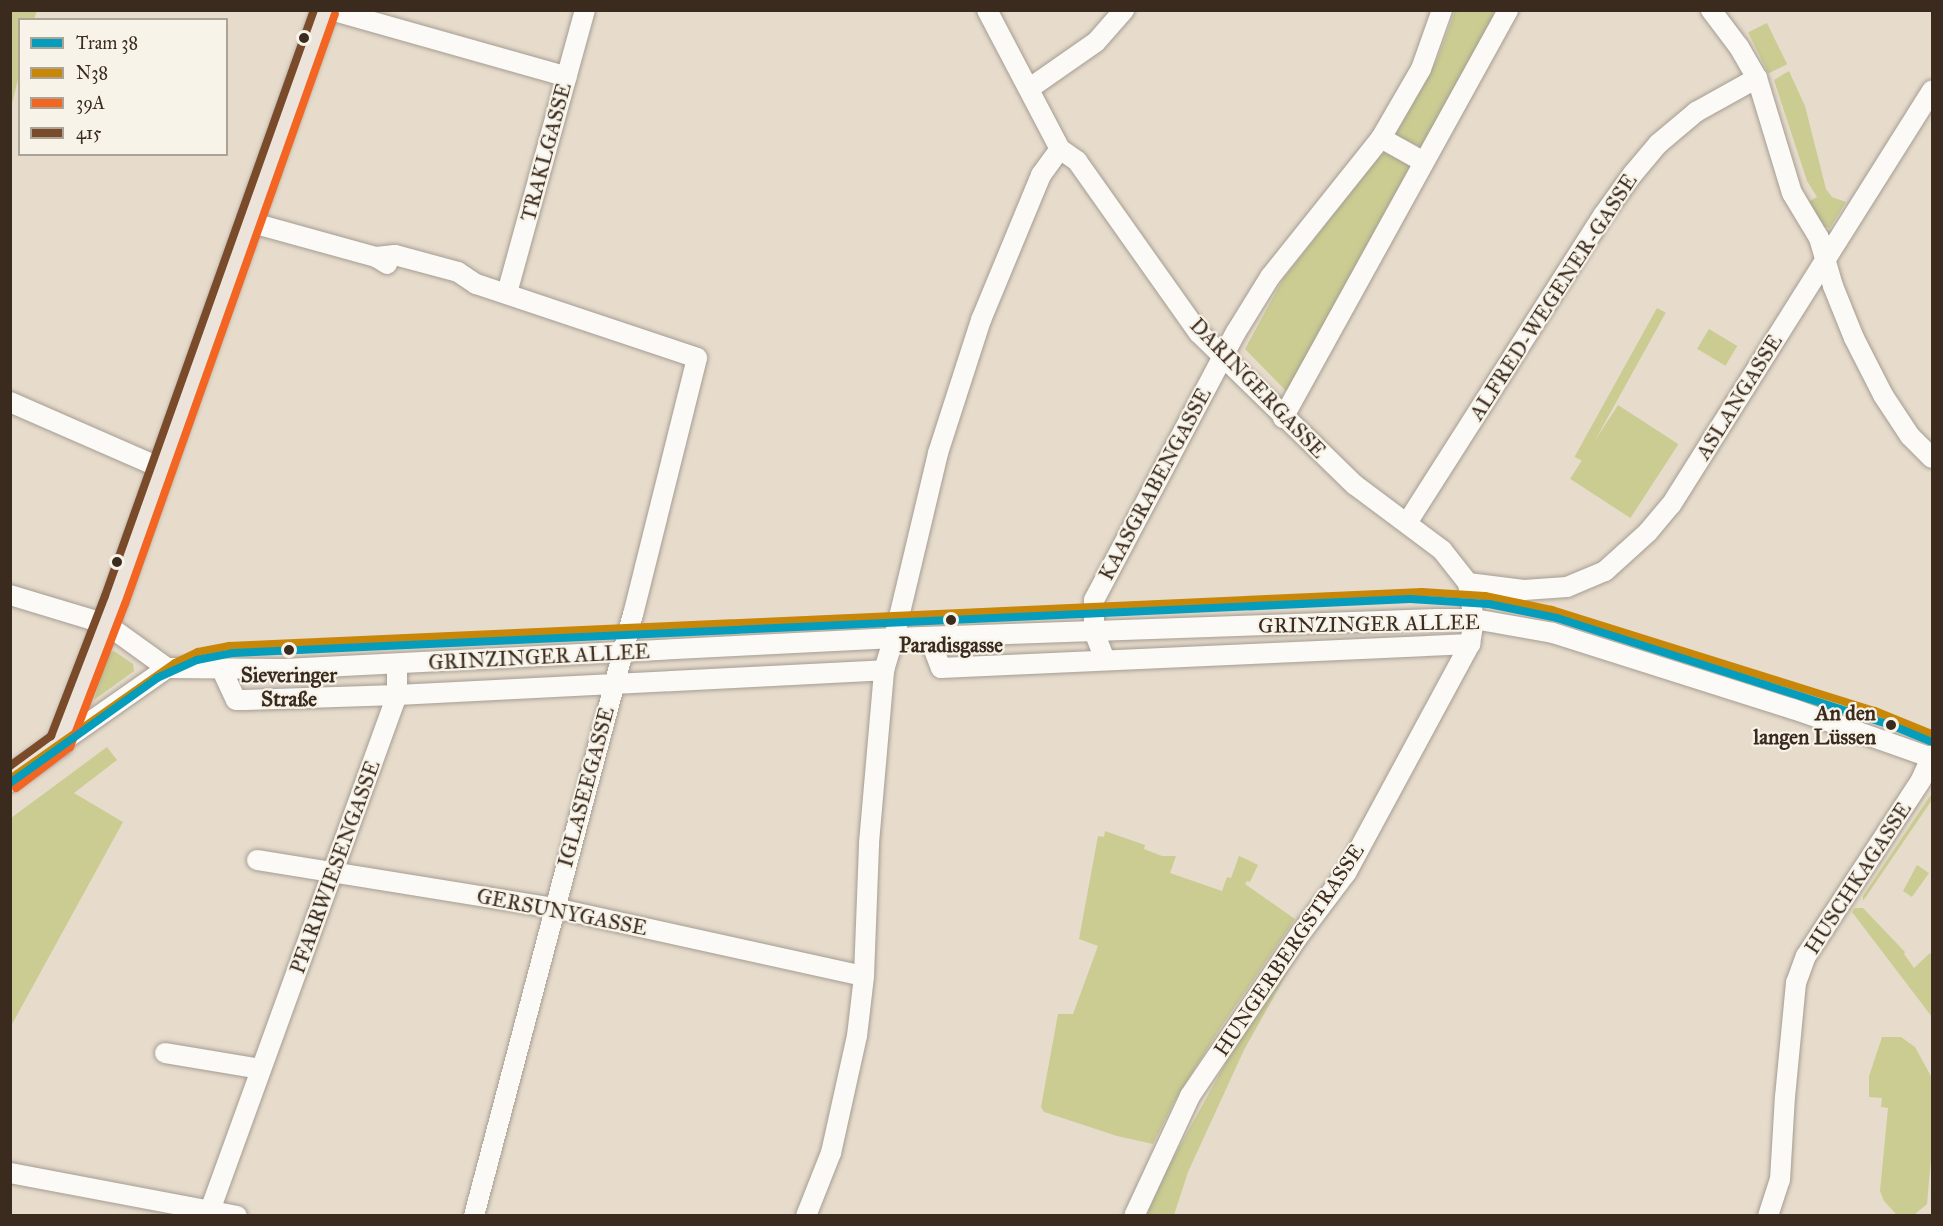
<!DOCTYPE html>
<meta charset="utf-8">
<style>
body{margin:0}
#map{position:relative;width:1943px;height:1226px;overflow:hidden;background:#e7dccc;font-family:"IM FELL Great Primer",serif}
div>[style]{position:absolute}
.green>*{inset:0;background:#cacc92;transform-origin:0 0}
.roads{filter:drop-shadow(0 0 2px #a59d92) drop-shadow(0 0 2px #a59d92)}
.minor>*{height:20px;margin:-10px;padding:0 10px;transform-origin:10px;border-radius:10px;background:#fbfaf7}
.major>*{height:26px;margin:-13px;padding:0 13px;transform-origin:13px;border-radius:13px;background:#ece4da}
.bus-1>*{height:8px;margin:-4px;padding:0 4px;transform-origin:4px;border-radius:4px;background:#c88708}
.bus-2>*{height:8px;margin:-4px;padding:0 4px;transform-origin:4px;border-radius:4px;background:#f26522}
.bus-3>*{height:8px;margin:-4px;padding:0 4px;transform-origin:4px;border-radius:4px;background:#7a4b2a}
.tram-1>*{height:8px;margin:-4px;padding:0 4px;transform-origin:4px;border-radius:4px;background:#069cbc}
.dots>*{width:16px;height:16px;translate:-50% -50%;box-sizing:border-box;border:3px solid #f7f3e8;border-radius:50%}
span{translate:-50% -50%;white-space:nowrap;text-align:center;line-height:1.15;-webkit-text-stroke:4.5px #f7f3e8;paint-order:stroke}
.street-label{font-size:21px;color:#3b2a1e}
.stop-label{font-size:21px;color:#3b2a1e;font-weight:700}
.right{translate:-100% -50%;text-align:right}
.frame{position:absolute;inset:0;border:12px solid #3b2a1e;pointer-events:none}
.legend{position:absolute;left:18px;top:18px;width:210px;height:138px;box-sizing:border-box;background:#f7f3e8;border:2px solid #aca397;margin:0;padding:8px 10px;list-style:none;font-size:18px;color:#3b2a1e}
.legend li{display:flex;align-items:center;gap:12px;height:30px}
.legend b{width:30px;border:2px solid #aca397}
</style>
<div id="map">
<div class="green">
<div style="clip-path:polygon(10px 11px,37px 11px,34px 19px,20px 20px,19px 75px,11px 108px)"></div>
<div style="clip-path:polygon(1455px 11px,1493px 11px,1494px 21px,1421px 147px,1395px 135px,1437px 60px)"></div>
<div style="left:1767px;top:23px;width:46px;height:21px;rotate:64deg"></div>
<div style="clip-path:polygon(1789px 71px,1805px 106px,1826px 189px,1832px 197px,1846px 202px,1830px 228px,1822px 226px,1808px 202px,1817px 197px,1807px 181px,1774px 80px)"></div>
<div style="clip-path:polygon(1386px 152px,1410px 166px,1406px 180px,1289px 394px,1245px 349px,1283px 279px,1380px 155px)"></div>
<div style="left:1657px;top:308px;width:10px;height:170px;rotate:29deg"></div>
<div style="left:1709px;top:329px;width:33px;height:23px;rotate:31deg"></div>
<div style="left:1618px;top:405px;width:72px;height:88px;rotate:33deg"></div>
<div style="clip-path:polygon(114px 651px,133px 664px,134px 671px,94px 700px,108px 654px)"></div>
<div style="clip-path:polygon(107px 747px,117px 760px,74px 793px,123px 822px,11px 1026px,11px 818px)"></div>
<div style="clip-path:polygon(1932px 793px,1932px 800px,1863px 901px,1863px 896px)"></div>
<div style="clip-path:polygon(1105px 831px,1145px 845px,1144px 849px,1162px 856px,1176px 856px,1170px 873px,1222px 891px,1227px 877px,1231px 878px,1239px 856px,1244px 858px,1258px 865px,1250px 882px,1247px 881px,1245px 884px,1295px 919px,1219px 1030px,1174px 1102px,1153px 1144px,1117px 1136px,1044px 1112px,1041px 1107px,1058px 1014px,1073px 1014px,1098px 946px,1079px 939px,1098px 836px,1104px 837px)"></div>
<div style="clip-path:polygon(1917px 865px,1929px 873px,1912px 897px,1903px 891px)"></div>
<div style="clip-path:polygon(1855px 908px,1863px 908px,1905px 952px,1904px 954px,1914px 968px,1930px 953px,1932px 954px,1932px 1017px,1852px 912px)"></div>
<div style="clip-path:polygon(1292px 956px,1295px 959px,1244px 1050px,1188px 1172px,1174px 1215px,1146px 1216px,1166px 1171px,1229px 1057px)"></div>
<div style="clip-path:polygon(1882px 1037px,1901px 1037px,1915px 1047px,1932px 1078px,1932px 1146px,1927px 1204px,1914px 1215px,1896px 1214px,1884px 1201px,1880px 1191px,1888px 1108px,1881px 1107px,1882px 1098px,1869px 1097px,1869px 1076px)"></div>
</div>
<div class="roads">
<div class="minor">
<div style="left:331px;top:10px;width:245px;rotate:15.8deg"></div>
<div style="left:987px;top:10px;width:157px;rotate:62.3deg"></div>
<div style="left:1060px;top:149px;width:21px;rotate:35deg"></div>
<div style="left:1077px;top:161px;width:211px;rotate:54.7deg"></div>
<div style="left:1199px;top:333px;width:218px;rotate:44.3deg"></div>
<div style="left:1355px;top:485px;width:109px;rotate:36.8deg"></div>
<div style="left:1442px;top:550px;width:42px;rotate:51.8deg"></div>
<div style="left:1468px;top:583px;width:36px;rotate:81deg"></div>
<div style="left:1474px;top:619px;width:25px;rotate:99deg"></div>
<div style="left:1470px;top:644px;width:260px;rotate:118.4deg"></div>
<div style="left:1346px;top:873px;width:76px;rotate:127deg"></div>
<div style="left:1300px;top:934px;width:196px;rotate:124.2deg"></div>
<div style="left:1190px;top:1096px;width:132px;rotate:115deg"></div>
<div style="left:1711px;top:10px;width:46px;rotate:52.9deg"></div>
<div style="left:1739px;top:47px;width:36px;rotate:60deg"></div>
<div style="left:1757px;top:78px;width:120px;rotate:73.1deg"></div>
<div style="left:1792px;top:193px;width:52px;rotate:59deg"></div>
<div style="left:1819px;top:238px;width:50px;rotate:73.7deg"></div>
<div style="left:1833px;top:286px;width:56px;rotate:68deg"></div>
<div style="left:1854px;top:338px;width:64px;rotate:63deg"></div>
<div style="left:1883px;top:395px;width:49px;rotate:56.6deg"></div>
<div style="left:1910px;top:436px;width:31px;rotate:45deg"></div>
<div style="left:1030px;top:88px;width:80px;rotate:-34.9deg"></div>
<div style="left:1096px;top:42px;width:43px;rotate:-48.8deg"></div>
<div style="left:1381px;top:138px;width:49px;rotate:29.2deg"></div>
<div style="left:249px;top:222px;width:132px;rotate:15.4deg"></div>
<div style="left:376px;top:257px;width:13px;rotate:32deg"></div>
<div style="left:376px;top:257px;width:19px;rotate:-6deg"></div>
<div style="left:395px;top:255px;width:65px;rotate:15.1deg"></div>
<div style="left:458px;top:272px;width:22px;rotate:34deg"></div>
<div style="left:476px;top:284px;width:233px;rotate:18.5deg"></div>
<div style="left:697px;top:358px;width:264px;rotate:104deg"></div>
<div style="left:633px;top:614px;width:623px;rotate:104.8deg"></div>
<div style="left:507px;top:293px;width:294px;rotate:-74.6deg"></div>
<div style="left:10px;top:402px;width:165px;rotate:23.6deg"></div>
<div style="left:1283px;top:418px;width:466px;rotate:-61.1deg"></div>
<div style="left:1407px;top:523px;width:366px;rotate:-57.5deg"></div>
<div style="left:1604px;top:214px;width:48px;rotate:-54.3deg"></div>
<div style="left:1632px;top:175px;width:40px;rotate:-50deg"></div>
<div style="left:1658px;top:144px;width:50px;rotate:-40.1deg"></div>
<div style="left:1696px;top:112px;width:70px;rotate:-29.1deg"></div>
<div style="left:1468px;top:583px;width:56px;rotate:7.1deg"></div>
<div style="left:1524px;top:590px;width:43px;rotate:-4deg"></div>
<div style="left:1567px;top:587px;width:41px;rotate:-22.8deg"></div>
<div style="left:1605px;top:571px;width:58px;rotate:-42.2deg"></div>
<div style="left:1648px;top:532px;width:35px;rotate:-50deg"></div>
<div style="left:1671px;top:505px;width:490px;rotate:-57.8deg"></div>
<div style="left:10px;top:595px;width:100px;rotate:16.8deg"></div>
<div style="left:106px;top:624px;width:75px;rotate:35.8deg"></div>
<div style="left:929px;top:637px;width:33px;rotate:69deg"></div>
<div style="left:941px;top:668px;width:530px;rotate:-2.6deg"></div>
<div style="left:1105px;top:660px;width:30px;rotate:-111deg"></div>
<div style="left:1094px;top:632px;width:32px;rotate:-90deg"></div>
<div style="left:1094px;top:600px;width:303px;rotate:-62.1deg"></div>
<div style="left:1236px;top:332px;width:65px;rotate:-58.3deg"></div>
<div style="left:1270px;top:277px;width:178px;rotate:-51.4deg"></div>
<div style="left:1381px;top:138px;width:80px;rotate:-59.9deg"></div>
<div style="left:1421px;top:69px;width:63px;rotate:-70.4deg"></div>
<div style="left:221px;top:668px;width:35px;rotate:65deg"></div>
<div style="left:236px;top:700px;width:9px"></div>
<div style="left:245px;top:700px;width:152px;rotate:-1.9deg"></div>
<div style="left:397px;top:695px;width:488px;rotate:-2.9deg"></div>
<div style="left:60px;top:743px;width:131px;rotate:-35deg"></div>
<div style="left:167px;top:668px;width:117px;rotate:0.5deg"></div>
<div style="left:284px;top:669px;width:611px;rotate:-2.91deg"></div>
<div style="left:894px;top:638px;width:543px;rotate:-2deg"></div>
<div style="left:1437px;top:619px;width:37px"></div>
<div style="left:1474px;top:619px;width:80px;rotate:10deg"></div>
<div style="left:1553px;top:633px;width:252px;rotate:17.6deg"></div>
<div style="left:1793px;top:709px;width:147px;rotate:19.4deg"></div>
<div style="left:257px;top:860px;width:301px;rotate:9.2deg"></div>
<div style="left:554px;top:908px;width:317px;rotate:12.4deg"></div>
<div style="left:165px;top:1053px;width:97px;rotate:9.5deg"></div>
<div style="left:10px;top:1173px;width:231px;rotate:10.7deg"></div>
<div style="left:208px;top:1216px;width:554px;rotate:-70.06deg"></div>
<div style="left:397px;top:695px;width:31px;rotate:-90deg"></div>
<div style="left:806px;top:1216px;width:68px;rotate:-68.4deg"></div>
<div style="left:831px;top:1153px;width:120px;rotate:-77.5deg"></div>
<div style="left:857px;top:1036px;width:60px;rotate:-83.3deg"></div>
<div style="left:864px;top:976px;width:133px;rotate:-87.8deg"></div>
<div style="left:869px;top:843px;width:174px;rotate:-85deg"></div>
<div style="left:884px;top:670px;width:34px;rotate:-73deg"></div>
<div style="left:894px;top:638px;width:190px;rotate:-76.6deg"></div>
<div style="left:938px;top:453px;width:140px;rotate:-72.1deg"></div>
<div style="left:981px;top:320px;width:157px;rotate:-67.5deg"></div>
<div style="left:1041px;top:175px;width:32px;rotate:-54deg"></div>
<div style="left:1768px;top:1216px;width:38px;rotate:-72deg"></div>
<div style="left:1780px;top:1180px;width:83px;rotate:-86.6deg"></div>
<div style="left:1785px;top:1097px;width:115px;rotate:-84.5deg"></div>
<div style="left:1796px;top:983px;width:29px;rotate:-70deg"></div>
<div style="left:1806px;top:956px;width:210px;rotate:-56.8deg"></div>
<div style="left:1921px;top:780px;width:27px;rotate:-66deg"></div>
</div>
<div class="major">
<div style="left:10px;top:779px;width:62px;rotate:-35.8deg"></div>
<div style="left:60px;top:743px;width:153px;rotate:-69deg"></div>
<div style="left:115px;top:600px;width:626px;rotate:-70.41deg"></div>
</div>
</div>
<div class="bus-1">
<div style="left:10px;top:779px;width:202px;rotate:-35.1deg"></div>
<div style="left:175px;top:663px;width:25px;rotate:-26deg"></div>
<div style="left:198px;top:652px;width:32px;rotate:-11deg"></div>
<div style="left:229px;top:646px;width:1194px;rotate:-2.59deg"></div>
<div style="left:1422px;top:592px;width:63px;rotate:3.6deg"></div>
<div style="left:1485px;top:596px;width:68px;rotate:11.8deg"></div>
<div style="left:1552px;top:610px;width:338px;rotate:17.4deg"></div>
<div style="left:1875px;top:711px;width:61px;rotate:22deg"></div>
</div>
<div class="bus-2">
<div style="left:16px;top:788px;width:68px;rotate:-37.2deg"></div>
<div style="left:70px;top:747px;width:153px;rotate:-69deg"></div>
<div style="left:125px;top:604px;width:626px;rotate:-70.41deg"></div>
</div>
<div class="bus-3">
<div style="left:10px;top:766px;width:51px;rotate:-36.2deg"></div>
<div style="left:51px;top:736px;width:150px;rotate:-68.9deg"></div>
<div style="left:105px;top:596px;width:622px;rotate:-70.37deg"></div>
</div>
<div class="tram-1">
<div style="left:10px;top:783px;width:181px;rotate:-35.5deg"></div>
<div style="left:157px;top:678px;width:44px;rotate:-24.2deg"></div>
<div style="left:197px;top:660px;width:37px;rotate:-11deg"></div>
<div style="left:233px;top:653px;width:1178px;rotate:-2.63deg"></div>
<div style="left:1410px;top:599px;width:79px;rotate:3.6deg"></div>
<div style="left:1489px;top:604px;width:69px;rotate:11.6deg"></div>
<div style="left:1557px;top:618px;width:351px;rotate:17.8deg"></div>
<div style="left:1891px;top:725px;width:44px;rotate:22.5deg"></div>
</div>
<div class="dots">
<div style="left:304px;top:38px;background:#3b2a1e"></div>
<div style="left:117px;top:562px;background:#3b2a1e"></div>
<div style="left:951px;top:620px;background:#3b2a1e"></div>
<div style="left:289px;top:650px;background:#3b2a1e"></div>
<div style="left:1891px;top:725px;background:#3b2a1e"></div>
</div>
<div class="street-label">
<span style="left:546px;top:152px;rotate:-75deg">TRAKLGASSE</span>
<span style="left:1553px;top:297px;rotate:-57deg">ALFRED-WEGENER-GASSE</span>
<span style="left:1258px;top:388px;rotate:46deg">DARINGERGASSE</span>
<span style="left:1739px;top:397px;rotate:-58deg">ASLANGASSE</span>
<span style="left:1155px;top:484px;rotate:-62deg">KAASGRABENGASSE</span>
<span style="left:1369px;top:624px;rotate:-1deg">GRINZINGER ALLEE</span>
<span style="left:539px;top:657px;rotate:-3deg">GRINZINGER ALLEE</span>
<span style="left:586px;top:787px;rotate:-75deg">IGLASEEGASSE</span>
<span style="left:335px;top:867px;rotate:-70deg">PFARRWIESENGASSE</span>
<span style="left:1858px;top:878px;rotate:-57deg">HUSCHKAGASSE</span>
<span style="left:562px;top:912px;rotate:11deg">GERSUNYGASSE</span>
<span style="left:1289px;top:950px;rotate:-56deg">HUNGERBERGSTRASSE</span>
</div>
<div class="stop-label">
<span style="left:951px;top:645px">Paradisgasse</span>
<span style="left:289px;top:687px">Sieveringer<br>Straße</span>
<span class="right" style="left:1876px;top:725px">An den<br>langen Lüssen</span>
</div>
<div class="frame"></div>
<ul class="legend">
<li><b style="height:8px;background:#069cbc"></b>Tram 38</li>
<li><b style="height:8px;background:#c88708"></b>N38</li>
<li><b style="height:8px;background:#f26522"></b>39A</li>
<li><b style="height:8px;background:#7a4b2a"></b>415</li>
</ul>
</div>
